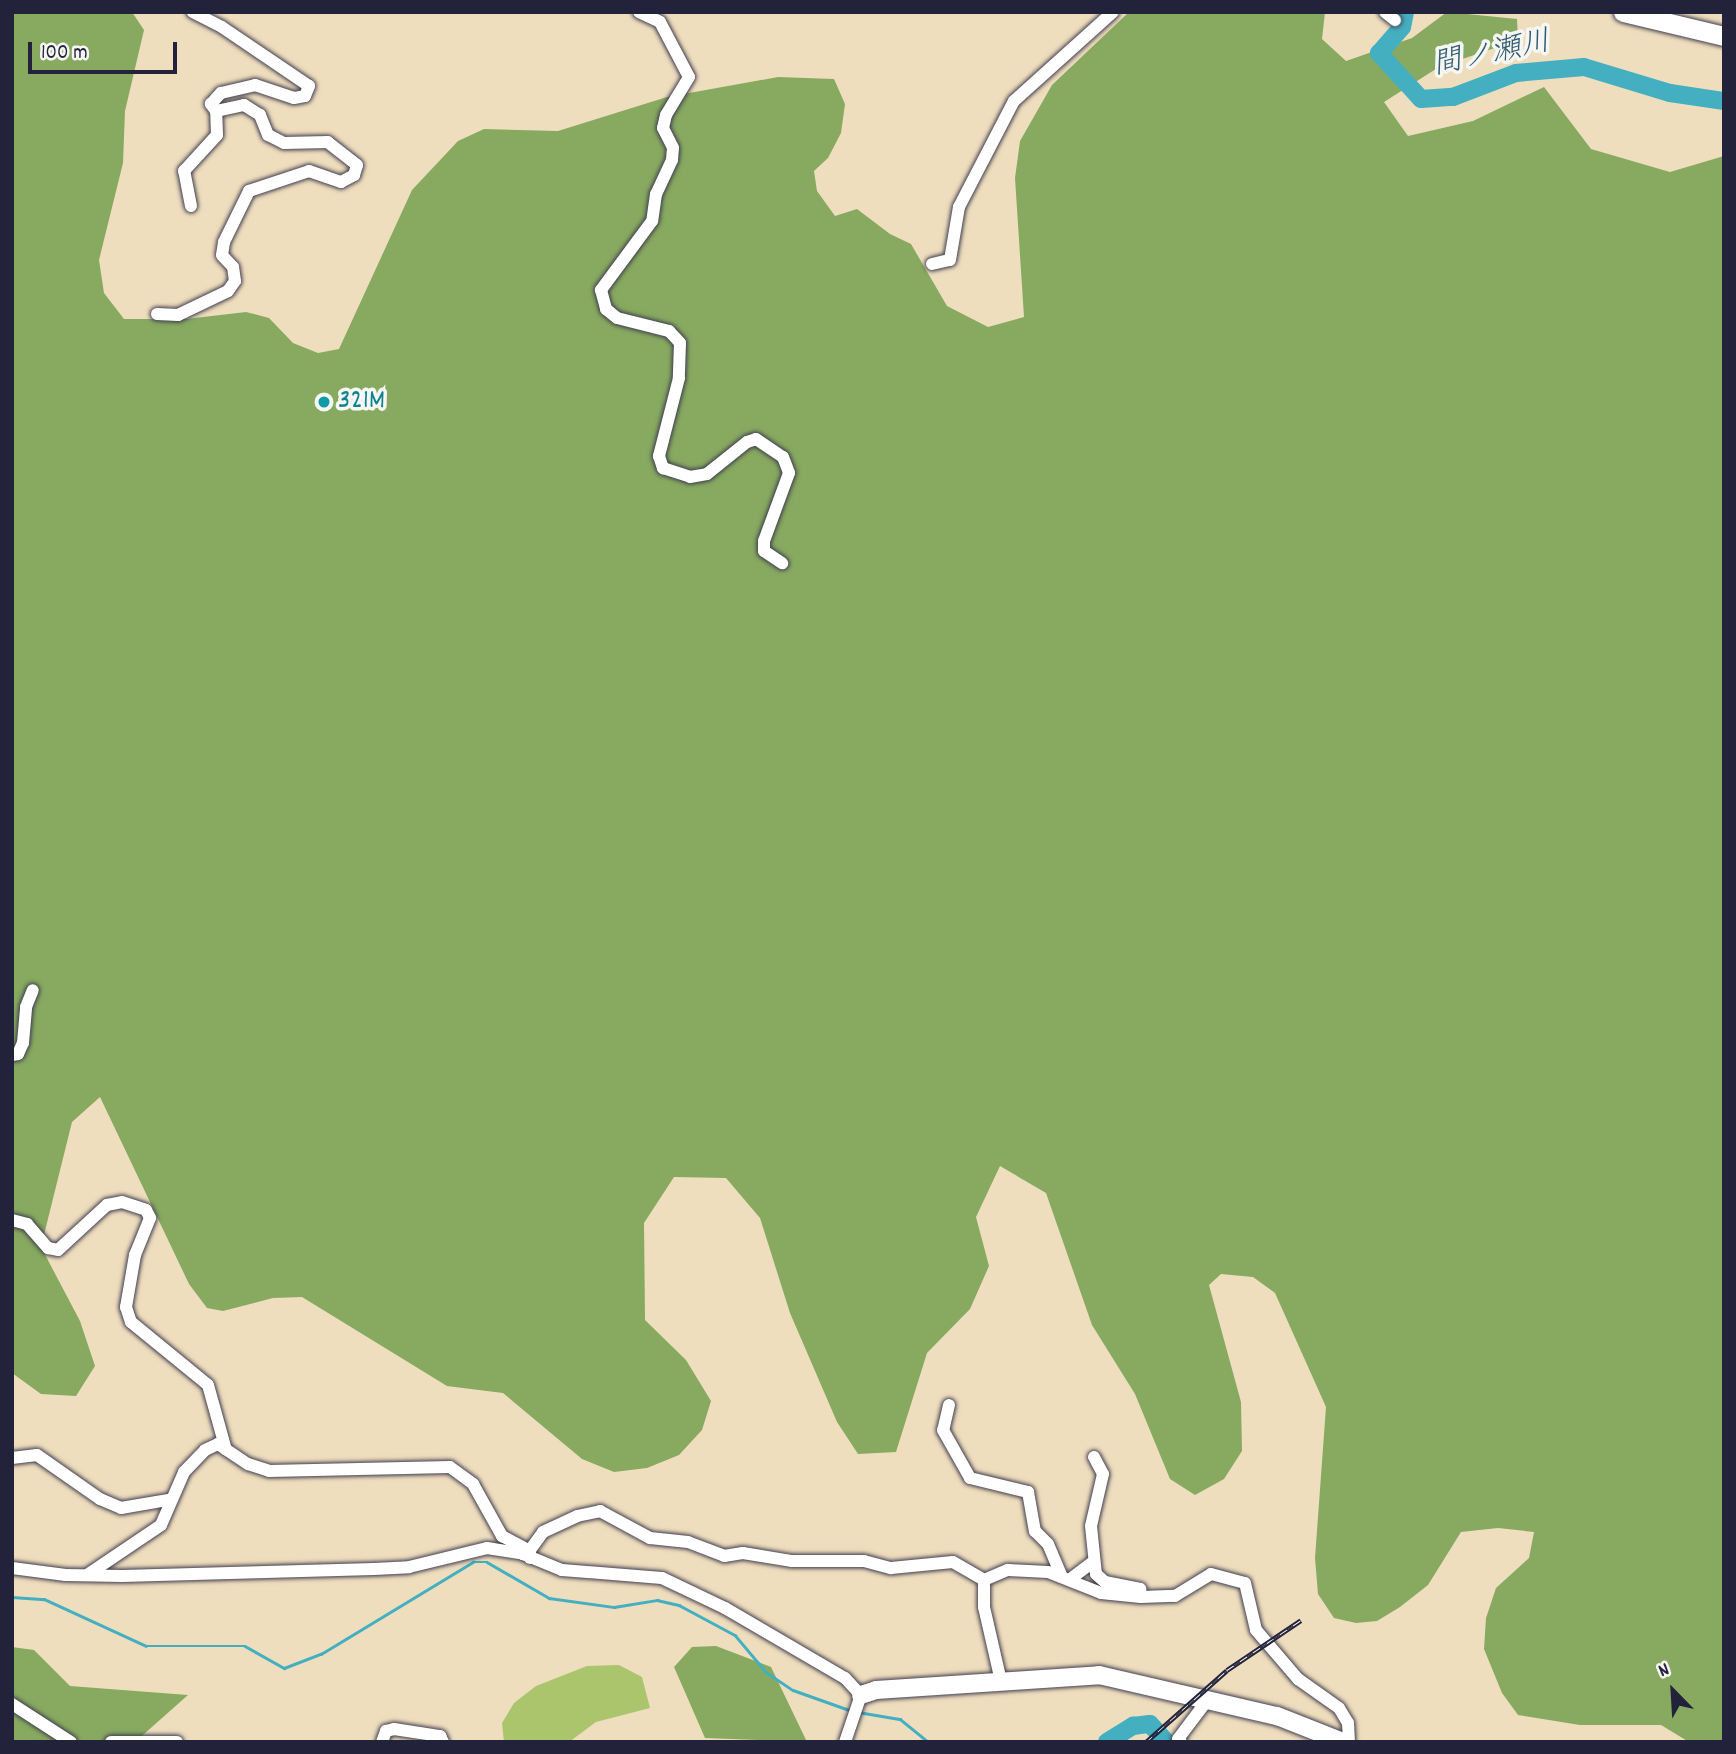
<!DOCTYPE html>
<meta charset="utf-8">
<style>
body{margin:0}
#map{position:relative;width:1736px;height:1754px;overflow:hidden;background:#efdebe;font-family:Dekko,"Klee One",sans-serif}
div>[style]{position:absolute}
.green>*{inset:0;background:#aac56c}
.forest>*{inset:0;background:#87aa60}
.stream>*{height:2.5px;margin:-1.25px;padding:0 1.25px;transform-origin:1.25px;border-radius:1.25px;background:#43afc1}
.river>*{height:18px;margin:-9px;padding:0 9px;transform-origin:9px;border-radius:9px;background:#43afc1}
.roads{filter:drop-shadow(0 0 2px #413e4f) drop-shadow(0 0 2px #413e4f)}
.street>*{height:12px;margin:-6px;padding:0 6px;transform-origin:6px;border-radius:6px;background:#fff}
.secondary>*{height:18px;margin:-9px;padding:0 9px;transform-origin:9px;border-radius:9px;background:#fff}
.primary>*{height:19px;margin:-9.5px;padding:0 9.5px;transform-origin:9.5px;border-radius:9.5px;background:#fff}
.rail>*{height:5px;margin-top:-2.5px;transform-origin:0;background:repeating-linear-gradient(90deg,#f6f6f2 0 8px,#22223b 0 16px);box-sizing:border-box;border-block:2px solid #22223b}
.dots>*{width:19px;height:19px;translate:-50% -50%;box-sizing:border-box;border:4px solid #f6f6f2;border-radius:50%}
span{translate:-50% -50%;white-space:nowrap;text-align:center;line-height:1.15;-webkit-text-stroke:7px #f6f6f2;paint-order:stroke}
.culture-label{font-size:28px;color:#0d838f}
.left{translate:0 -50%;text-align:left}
.water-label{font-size:30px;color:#2f5a71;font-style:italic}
.frame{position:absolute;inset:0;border:14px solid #22223b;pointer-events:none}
.north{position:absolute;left:1638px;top:1656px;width:70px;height:70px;-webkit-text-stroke:5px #f6f6f2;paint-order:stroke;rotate:336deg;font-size:19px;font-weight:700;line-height:28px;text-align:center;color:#22223b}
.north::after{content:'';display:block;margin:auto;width:24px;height:32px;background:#22223b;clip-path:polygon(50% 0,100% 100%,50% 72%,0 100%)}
.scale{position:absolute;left:28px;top:42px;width:149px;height:32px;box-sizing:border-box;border:4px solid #22223b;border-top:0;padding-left:9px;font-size:21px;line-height:24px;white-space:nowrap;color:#22223b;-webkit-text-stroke:5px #f6f6f2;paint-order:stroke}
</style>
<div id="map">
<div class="green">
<div style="clip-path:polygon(619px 1665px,642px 1677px,650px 1708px,596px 1722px,569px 1742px,504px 1742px,502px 1723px,514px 1703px,536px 1686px,587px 1666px)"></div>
</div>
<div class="forest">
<div style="clip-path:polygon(12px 12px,132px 12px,144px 30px,125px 111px,123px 163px,99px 260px,104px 293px,124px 319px,186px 319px,246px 312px,269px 318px,293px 343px,318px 353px,339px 349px,412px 190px,458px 141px,484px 129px,558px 131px,667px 97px,778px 77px,834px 79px,845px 104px,841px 133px,828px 158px,814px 171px,817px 191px,835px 216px,857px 209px,890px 234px,911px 244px,947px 306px,988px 327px,1024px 317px,1015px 178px,1020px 141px,1052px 85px,1129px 12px,1325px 12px,1322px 39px,1346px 61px,1412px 38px,1447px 12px,1517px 19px,1518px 40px,1439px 67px,1384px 102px,1408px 136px,1473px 121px,1544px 87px,1591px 149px,1670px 172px,1724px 156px,1724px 1742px,1689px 1742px,1661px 1725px,1580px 1725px,1518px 1715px,1502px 1693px,1484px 1649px,1486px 1618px,1496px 1588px,1529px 1558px,1534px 1532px,1498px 1528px,1461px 1532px,1428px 1585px,1400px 1607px,1377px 1621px,1356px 1623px,1334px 1618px,1318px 1594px,1315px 1558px,1326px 1407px,1275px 1293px,1253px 1277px,1221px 1274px,1209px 1285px,1241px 1402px,1242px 1451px,1224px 1479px,1195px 1495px,1170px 1479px,1135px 1394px,1092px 1325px,1046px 1193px,1000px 1166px,976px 1217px,989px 1266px,970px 1309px,927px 1353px,896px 1452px,858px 1454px,837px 1422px,790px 1313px,760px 1218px,726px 1178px,674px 1177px,644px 1223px,645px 1320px,686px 1360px,711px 1401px,702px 1430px,679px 1455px,647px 1468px,614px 1472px,582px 1459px,503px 1393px,447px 1386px,302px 1297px,273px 1298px,223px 1311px,207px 1308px,189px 1284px,100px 1097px,72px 1122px,41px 1247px,80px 1321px,95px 1366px,76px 1396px,41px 1394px,12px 1373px)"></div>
<div style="clip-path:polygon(716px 1646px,771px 1667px,807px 1742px,705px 1738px,674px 1667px,692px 1647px)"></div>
<div style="clip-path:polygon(12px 1647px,34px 1650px,70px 1686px,188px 1695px,135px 1742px,12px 1742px)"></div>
</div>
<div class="stream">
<div style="left:12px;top:1597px;width:32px;rotate:4deg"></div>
<div style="left:44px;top:1599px;width:112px;rotate:24.7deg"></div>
<div style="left:146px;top:1646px;width:99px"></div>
<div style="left:245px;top:1646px;width:45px;rotate:29.4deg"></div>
<div style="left:284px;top:1668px;width:40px;rotate:-21deg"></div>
<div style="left:321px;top:1654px;width:178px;rotate:-31.2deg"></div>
<div style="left:473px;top:1562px;width:14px"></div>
<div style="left:487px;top:1562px;width:72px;rotate:30.1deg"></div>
<div style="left:549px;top:1598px;width:66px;rotate:7.9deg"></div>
<div style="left:614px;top:1607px;width:44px;rotate:-9.2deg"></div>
<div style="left:657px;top:1600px;width:23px;rotate:13deg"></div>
<div style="left:679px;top:1605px;width:64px;rotate:28.2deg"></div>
<div style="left:735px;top:1635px;width:48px;rotate:50deg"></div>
<div style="left:766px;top:1672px;width:32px;rotate:34deg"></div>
<div style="left:793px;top:1690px;width:63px;rotate:19.6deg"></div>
<div style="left:858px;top:1712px;width:43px;rotate:9.5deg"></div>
<div style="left:900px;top:1719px;width:36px;rotate:39deg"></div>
</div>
<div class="river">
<div style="left:1405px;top:12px;width:15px;rotate:101deg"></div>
<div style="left:1402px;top:27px;width:35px;rotate:131deg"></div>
<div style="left:1379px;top:53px;width:62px;rotate:47.6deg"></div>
<div style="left:1421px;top:99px;width:32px;rotate:-4deg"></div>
<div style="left:1453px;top:97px;width:67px;rotate:-20.9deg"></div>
<div style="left:1516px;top:73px;width:68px;rotate:-5deg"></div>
<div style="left:1584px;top:67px;width:90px;rotate:16.8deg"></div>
<div style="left:1670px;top:93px;width:55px;rotate:8.4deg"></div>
<div style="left:1107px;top:1742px;width:31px;rotate:-32deg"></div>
<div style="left:1133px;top:1726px;width:17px;rotate:-7deg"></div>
<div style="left:1150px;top:1724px;width:24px;rotate:48deg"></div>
</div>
<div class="roads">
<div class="street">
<div style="left:639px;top:12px;width:23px;rotate:25deg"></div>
<div style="left:660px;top:22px;width:62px;rotate:62.2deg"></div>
<div style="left:689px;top:77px;width:44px;rotate:121.2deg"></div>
<div style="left:666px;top:115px;width:13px;rotate:103deg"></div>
<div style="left:663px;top:128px;width:22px;rotate:63deg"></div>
<div style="left:673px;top:148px;width:12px;rotate:95deg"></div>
<div style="left:672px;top:160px;width:38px;rotate:115deg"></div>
<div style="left:656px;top:194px;width:27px;rotate:98deg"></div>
<div style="left:652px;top:221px;width:86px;rotate:126.5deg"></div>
<div style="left:601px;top:290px;width:20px;rotate:75deg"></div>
<div style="left:606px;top:309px;width:14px;rotate:39deg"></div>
<div style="left:617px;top:318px;width:54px;rotate:14deg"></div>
<div style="left:669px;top:331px;width:16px;rotate:47deg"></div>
<div style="left:680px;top:343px;width:35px;rotate:92deg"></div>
<div style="left:679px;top:378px;width:81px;rotate:104.4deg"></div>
<div style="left:659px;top:456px;width:13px;rotate:72deg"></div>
<div style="left:663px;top:468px;width:28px;rotate:18deg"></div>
<div style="left:690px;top:477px;width:17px;rotate:-10deg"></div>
<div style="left:707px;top:474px;width:51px;rotate:-38.7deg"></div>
<div style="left:747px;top:442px;width:9px;rotate:-18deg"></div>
<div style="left:756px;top:439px;width:32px;rotate:34deg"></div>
<div style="left:783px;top:457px;width:17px;rotate:69deg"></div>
<div style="left:789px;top:473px;width:72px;rotate:110.2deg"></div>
<div style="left:764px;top:541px;width:10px;rotate:90deg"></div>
<div style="left:764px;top:551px;width:22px;rotate:34deg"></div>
<div style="left:1385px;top:12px;width:13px;rotate:39deg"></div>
<div style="left:191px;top:206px;width:36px;rotate:-101deg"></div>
<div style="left:184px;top:171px;width:49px;rotate:-47.5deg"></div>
<div style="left:217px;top:135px;width:24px;rotate:-92deg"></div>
<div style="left:216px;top:111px;width:9px;rotate:-126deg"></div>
<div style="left:211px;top:104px;width:15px;rotate:-48deg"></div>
<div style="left:221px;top:93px;width:35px;rotate:-13deg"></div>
<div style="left:255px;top:85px;width:41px;rotate:18.4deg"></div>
<div style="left:294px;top:98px;width:11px;rotate:-10deg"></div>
<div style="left:305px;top:96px;width:11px;rotate:-68deg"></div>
<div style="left:309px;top:86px;width:105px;rotate:-145.9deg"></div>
<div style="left:222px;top:27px;width:33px;rotate:-153deg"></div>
<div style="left:932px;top:264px;width:18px;rotate:-13deg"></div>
<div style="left:950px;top:260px;width:54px;rotate:-80.4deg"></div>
<div style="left:959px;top:207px;width:119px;rotate:-62.6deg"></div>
<div style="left:1014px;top:101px;width:133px;rotate:-42deg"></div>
<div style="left:157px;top:314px;width:21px;rotate:3deg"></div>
<div style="left:178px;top:315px;width:55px;rotate:-25.6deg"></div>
<div style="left:228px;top:291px;width:12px;rotate:-55deg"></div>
<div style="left:235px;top:281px;width:14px;rotate:-98deg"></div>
<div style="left:233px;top:267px;width:16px;rotate:-133deg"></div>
<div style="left:222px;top:255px;width:13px;rotate:-81deg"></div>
<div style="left:224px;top:242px;width:57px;rotate:-63.9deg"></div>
<div style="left:249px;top:191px;width:63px;rotate:-18.4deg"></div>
<div style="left:309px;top:171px;width:34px;rotate:19deg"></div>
<div style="left:341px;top:182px;width:15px;rotate:-28deg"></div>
<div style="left:354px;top:175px;width:10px;rotate:-73deg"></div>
<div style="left:357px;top:165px;width:37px;rotate:-142deg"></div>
<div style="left:328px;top:142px;width:44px;rotate:178.7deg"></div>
<div style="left:284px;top:143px;width:18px;rotate:-153deg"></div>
<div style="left:268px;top:135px;width:22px;rotate:-112deg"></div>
<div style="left:260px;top:115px;width:19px;rotate:-148deg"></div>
<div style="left:244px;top:105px;width:29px;rotate:168deg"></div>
<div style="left:12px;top:1055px;width:6px;rotate:-9deg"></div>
<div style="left:18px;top:1054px;width:12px;rotate:-66deg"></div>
<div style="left:23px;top:1043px;width:36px;rotate:-85deg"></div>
<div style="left:26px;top:1007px;width:18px;rotate:-68deg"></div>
<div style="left:12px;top:1220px;width:16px;rotate:15deg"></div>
<div style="left:27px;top:1224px;width:32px;rotate:49deg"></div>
<div style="left:48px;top:1248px;width:10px;rotate:11deg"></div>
<div style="left:58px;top:1250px;width:67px;rotate:-42.6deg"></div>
<div style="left:107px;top:1205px;width:15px;rotate:-11deg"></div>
<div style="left:122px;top:1202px;width:25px;rotate:18deg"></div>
<div style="left:146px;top:1210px;width:9px;rotate:63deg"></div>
<div style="left:150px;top:1218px;width:40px;rotate:112deg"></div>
<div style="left:135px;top:1255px;width:53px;rotate:99.8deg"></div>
<div style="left:126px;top:1307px;width:16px;rotate:72deg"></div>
<div style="left:131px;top:1322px;width:99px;rotate:39.3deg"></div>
<div style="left:208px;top:1385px;width:67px;rotate:74.5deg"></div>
<div style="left:949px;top:1405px;width:26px;rotate:103deg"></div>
<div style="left:943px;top:1430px;width:55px;rotate:60.6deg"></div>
<div style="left:970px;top:1478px;width:60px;rotate:13.6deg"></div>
<div style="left:1028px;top:1492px;width:40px;rotate:80deg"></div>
<div style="left:1035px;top:1531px;width:18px;rotate:45deg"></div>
<div style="left:1048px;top:1544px;width:36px;rotate:67deg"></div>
<div style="left:1094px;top:1457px;width:19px;rotate:62deg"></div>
<div style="left:1103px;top:1474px;width:53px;rotate:103deg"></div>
<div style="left:1091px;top:1526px;width:48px;rotate:84.1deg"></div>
<div style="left:1096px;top:1574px;width:12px;rotate:42deg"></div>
<div style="left:1105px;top:1582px;width:36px;rotate:11deg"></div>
<div style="left:1140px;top:1589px;width:7px;rotate:82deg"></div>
<div style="left:12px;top:1458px;width:25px;rotate:-7deg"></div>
<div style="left:37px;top:1455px;width:77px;rotate:34.9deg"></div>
<div style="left:100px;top:1499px;width:23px;rotate:23deg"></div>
<div style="left:121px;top:1508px;width:48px;rotate:-9.7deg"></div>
<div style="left:530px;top:1558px;width:8px;rotate:-90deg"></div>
<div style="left:530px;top:1550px;width:22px;rotate:-54deg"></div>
<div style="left:543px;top:1532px;width:38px;rotate:-25deg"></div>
<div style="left:577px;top:1516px;width:24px;rotate:-12deg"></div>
<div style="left:600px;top:1511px;width:57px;rotate:28.4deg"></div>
<div style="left:650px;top:1538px;width:38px;rotate:6deg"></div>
<div style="left:688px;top:1542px;width:39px;rotate:21deg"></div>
<div style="left:724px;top:1556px;width:19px;rotate:-9deg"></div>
<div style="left:743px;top:1553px;width:50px;rotate:9.3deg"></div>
<div style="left:792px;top:1561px;width:72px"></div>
<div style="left:864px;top:1561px;width:28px;rotate:15deg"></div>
<div style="left:891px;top:1568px;width:62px;rotate:-5.5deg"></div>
<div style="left:953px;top:1562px;width:36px;rotate:30deg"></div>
<div style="left:984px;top:1580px;width:27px;rotate:90deg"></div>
<div style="left:984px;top:1607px;width:76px;rotate:77.1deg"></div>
<div style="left:12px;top:1568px;width:54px;rotate:7.4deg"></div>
<div style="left:66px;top:1575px;width:56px;rotate:1deg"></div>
<div style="left:122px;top:1576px;width:252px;rotate:-1.6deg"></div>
<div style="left:374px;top:1569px;width:35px;rotate:-3deg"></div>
<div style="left:409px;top:1567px;width:80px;rotate:-13.7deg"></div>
<div style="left:487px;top:1548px;width:36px;rotate:9deg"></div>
<div style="left:523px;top:1554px;width:42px;rotate:22.3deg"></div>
<div style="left:562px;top:1570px;width:100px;rotate:4.6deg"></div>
<div style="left:662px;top:1578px;width:70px;rotate:25.5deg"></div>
<div style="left:725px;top:1608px;width:139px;rotate:30.3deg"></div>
<div style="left:845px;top:1678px;width:23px;rotate:47deg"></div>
<div style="left:861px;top:1695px;width:50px;rotate:108.8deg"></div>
<div style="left:87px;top:1575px;width:89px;rotate:-34deg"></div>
<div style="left:161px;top:1525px;width:58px;rotate:-66.5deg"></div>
<div style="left:184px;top:1472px;width:30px;rotate:-46deg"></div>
<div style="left:205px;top:1450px;width:14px;rotate:-25deg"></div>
<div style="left:218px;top:1444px;width:36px;rotate:34deg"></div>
<div style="left:248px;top:1464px;width:22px;rotate:18deg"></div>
<div style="left:269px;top:1471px;width:181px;rotate:-1.3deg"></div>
<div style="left:450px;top:1467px;width:29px;rotate:36deg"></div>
<div style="left:473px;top:1484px;width:60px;rotate:60.9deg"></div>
<div style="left:502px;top:1536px;width:27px;rotate:28deg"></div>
<div style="left:526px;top:1549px;width:6px;rotate:121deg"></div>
<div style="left:984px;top:1580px;width:26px;rotate:-23deg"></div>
<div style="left:1008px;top:1570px;width:40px;rotate:2.9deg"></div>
<div style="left:1048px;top:1572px;width:57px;rotate:21.6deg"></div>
<div style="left:1101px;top:1593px;width:40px;rotate:5.7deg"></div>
<div style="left:1141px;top:1597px;width:34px;rotate:-2deg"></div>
<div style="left:1175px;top:1596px;width:42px;rotate:-31.4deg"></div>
<div style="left:1211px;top:1574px;width:35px;rotate:15deg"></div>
<div style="left:1245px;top:1583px;width:48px;rotate:76.8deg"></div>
<div style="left:1256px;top:1630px;width:65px;rotate:49.4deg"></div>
<div style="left:1298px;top:1679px;width:50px;rotate:35.3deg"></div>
<div style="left:1339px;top:1708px;width:17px;rotate:59deg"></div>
<div style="left:1348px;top:1723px;width:19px;rotate:87deg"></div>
<div style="left:1069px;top:1580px;width:31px;rotate:-37deg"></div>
<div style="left:12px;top:1704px;width:70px;rotate:32.8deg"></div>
<div style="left:111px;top:1742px;width:66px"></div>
<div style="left:382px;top:1742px;width:12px;rotate:-70deg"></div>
<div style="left:386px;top:1731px;width:8px;rotate:-14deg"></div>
<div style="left:394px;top:1729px;width:47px;rotate:8.7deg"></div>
<div style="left:440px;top:1736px;width:7px;rotate:63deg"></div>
<div style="left:1181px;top:1742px;width:4px;rotate:-135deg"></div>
<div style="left:1178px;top:1739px;width:51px;rotate:-52.9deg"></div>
</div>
<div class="secondary">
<div style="left:861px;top:1695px;width:16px;rotate:-18deg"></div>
<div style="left:876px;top:1690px;width:224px;rotate:-3.8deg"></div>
<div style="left:1099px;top:1675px;width:183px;rotate:13deg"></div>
<div style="left:1277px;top:1716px;width:71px;rotate:21.5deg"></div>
</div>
<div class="primary">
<div style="left:1623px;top:12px;width:104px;rotate:13.4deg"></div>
</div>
</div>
<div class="rail">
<div style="left:1146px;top:1742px;width:108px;rotate:-41.6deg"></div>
<div style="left:1227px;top:1670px;width:89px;rotate:-34deg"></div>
</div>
<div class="dots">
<div style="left:324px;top:402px;background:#0f9aa8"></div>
</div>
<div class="culture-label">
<span class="left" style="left:338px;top:402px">321M</span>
</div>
<div class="water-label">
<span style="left:1492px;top:56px;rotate:-12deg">間ノ瀬川</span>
</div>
<div class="frame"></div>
<div class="north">N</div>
<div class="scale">100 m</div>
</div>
